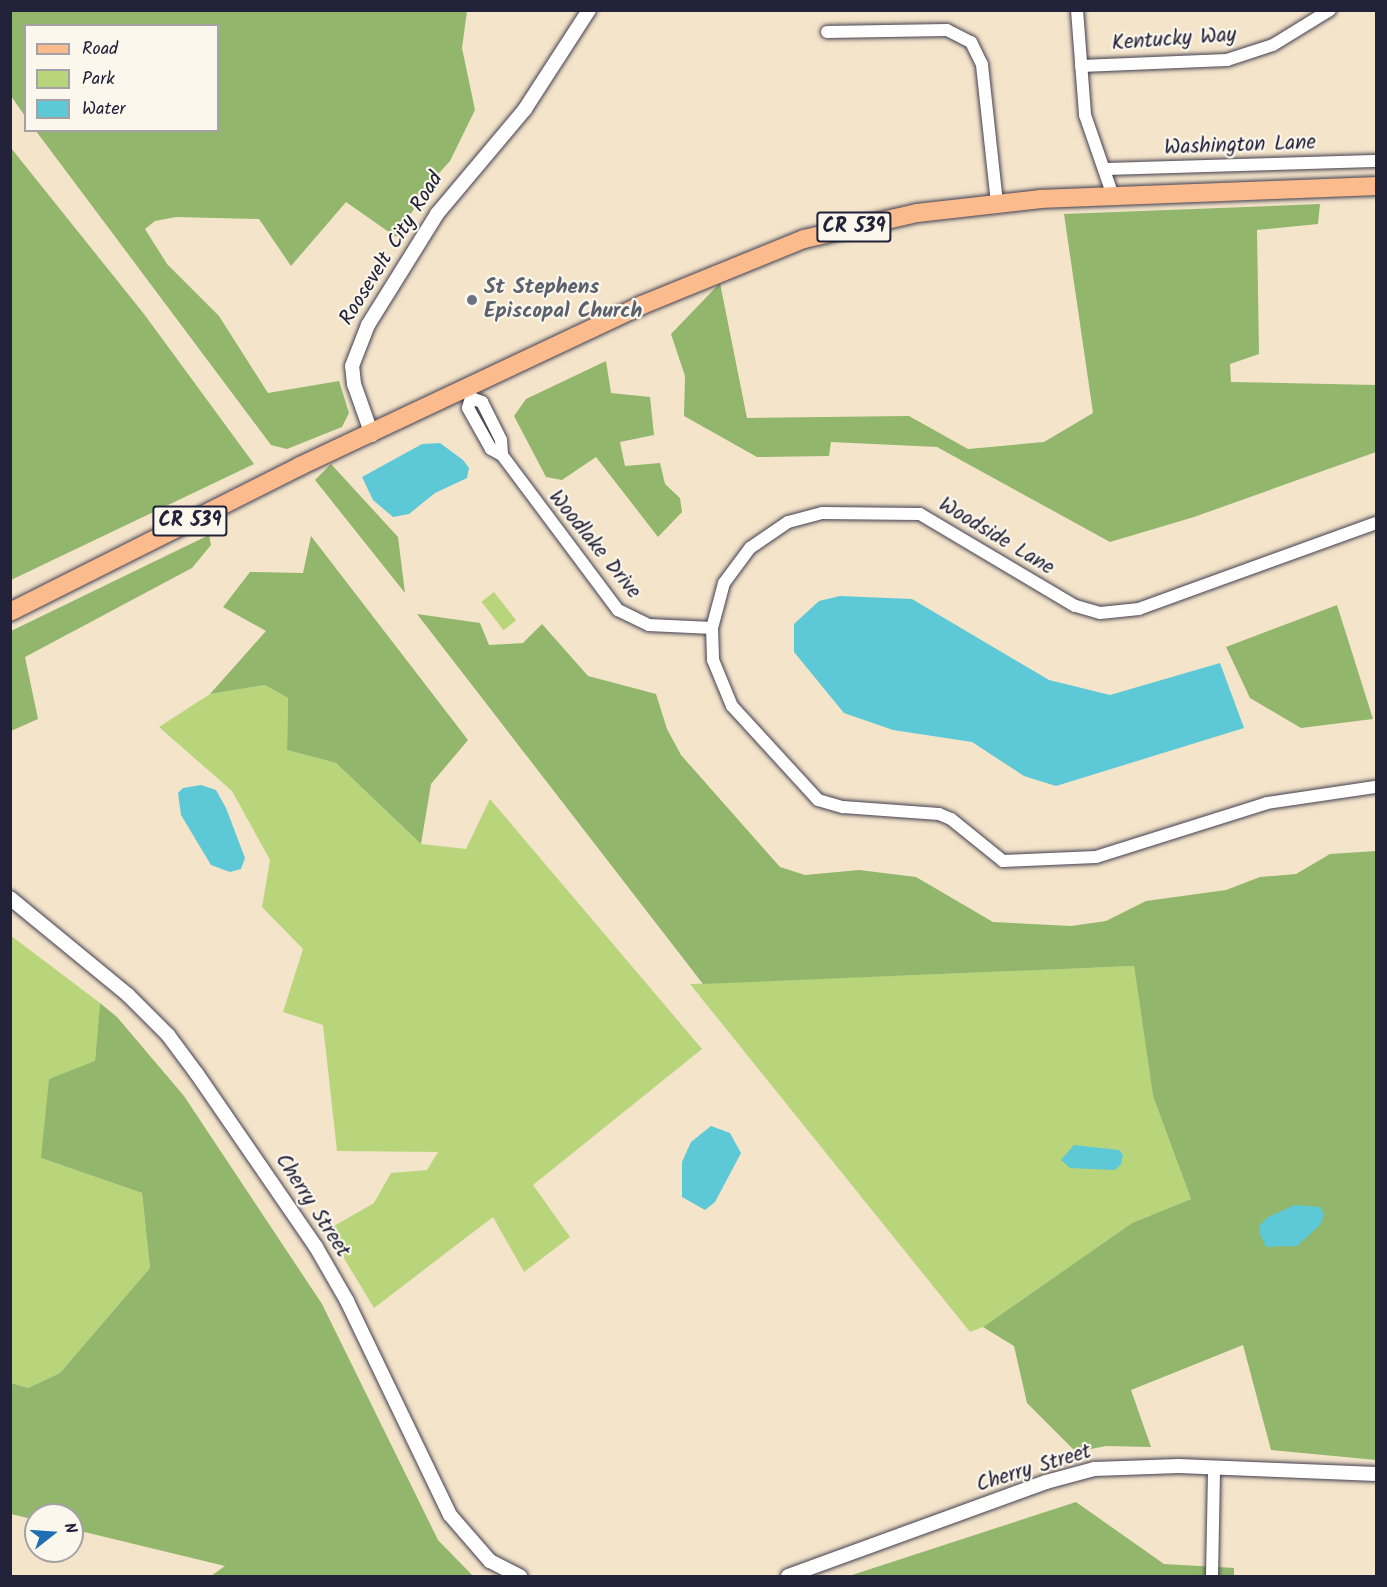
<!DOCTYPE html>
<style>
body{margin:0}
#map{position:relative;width:1387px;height:1587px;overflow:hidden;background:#f4e4ca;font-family:Kalam,sans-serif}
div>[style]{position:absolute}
.green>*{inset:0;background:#b8d57c;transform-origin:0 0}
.forest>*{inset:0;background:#92b66c}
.water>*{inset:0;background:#5dc8d6}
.roads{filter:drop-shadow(0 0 2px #423f50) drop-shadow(0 0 2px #423f50)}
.minor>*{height:12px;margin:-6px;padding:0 6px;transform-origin:6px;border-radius:6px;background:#fff}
.tertiary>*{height:14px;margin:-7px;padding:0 7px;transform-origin:7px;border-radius:7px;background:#fff}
.primary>*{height:18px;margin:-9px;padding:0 9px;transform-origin:9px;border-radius:9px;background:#fbbb8d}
.dots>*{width:16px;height:16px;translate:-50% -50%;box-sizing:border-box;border:3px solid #fbf7ec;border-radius:50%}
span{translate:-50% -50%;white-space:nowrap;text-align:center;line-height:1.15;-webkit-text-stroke:4.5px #fbf7ec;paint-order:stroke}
.shield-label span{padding:2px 4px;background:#fbf7ec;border:2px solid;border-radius:4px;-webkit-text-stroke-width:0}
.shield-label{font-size:20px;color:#22223b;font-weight:700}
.street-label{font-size:21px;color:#22223b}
.worship-label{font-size:21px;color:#5b616d;font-weight:700}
.left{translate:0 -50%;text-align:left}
.frame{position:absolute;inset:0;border:12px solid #22223b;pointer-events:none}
.legend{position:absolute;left:24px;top:24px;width:195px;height:108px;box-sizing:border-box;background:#fbf7ec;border:2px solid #a4a2a5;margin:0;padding:8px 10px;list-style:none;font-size:18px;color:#22223b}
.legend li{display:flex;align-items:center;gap:12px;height:30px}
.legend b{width:30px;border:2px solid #a4a2a5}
.north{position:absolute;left:24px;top:1503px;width:60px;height:60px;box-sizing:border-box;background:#fbf7ec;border:2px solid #a4a2a5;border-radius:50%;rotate:73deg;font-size:16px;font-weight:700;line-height:24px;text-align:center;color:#22223b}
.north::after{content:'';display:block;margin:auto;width:21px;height:27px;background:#1f6fb2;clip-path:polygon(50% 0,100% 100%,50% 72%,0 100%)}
</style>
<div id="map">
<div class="green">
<div style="left:494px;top:592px;width:36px;height:16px;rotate:52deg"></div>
<div style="clip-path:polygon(265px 685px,288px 698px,287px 750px,336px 763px,421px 844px,466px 849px,490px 799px,702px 1049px,533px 1185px,570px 1237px,524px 1272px,493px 1217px,374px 1308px,327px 1230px,374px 1203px,391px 1173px,427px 1170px,438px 1152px,337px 1151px,323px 1025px,283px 1012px,303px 949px,262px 907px,270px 860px,232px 791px,159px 727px,210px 694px)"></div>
<div style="clip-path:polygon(10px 935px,100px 1003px,95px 1061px,41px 1158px,142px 1193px,150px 1268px,60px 1373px,28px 1388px,10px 1383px)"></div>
<div style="clip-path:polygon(1134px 966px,1153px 1096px,1191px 1199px,1132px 1223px,983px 1327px,970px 1332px,690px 984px)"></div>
</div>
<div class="forest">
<div style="clip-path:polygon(11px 10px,467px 11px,462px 48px,475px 110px,450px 161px,431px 182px,396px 237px,346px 202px,291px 266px,259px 219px,176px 217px,155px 221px,145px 229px,167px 264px,219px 316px,268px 393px,339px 381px,349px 413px,342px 427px,287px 449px,271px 445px,36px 131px,218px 130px,218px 26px,26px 26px,25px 116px,11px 96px)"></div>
<div style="clip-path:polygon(11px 148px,144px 314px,254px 464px,11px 580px)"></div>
<div style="clip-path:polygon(1320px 204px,1318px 224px,1257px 230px,1259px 354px,1230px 364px,1231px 382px,1376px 385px,1376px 452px,1194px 517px,1110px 542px,937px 447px,831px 442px,829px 456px,757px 457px,684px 416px,685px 376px,671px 334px,720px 283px,747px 418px,909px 416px,968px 449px,1044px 442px,1093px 413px,1064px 214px)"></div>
<div style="clip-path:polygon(606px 361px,611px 393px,650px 397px,654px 435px,620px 442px,625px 466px,660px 463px,665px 484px,680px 498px,682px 512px,658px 537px,596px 457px,562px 480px,546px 477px,514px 416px,526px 399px)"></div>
<div style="clip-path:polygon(331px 464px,398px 537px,405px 593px,315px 480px)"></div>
<div style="clip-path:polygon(209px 535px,211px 545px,192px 568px,25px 657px,38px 719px,11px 731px,11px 631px)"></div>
<div style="clip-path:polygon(311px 536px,468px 740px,431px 784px,421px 844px,336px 763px,287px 750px,288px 698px,265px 685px,210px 694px,266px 631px,223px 607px,250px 572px,303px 573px)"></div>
<div style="clip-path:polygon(1337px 605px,1373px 719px,1301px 728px,1250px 698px,1226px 647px)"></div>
<div style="clip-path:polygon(417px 614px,480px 623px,489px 645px,523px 643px,542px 624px,588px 676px,656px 694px,667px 729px,681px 755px,780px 867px,805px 875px,859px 870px,916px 877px,993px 922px,1071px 926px,1106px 921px,1146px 901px,1226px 890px,1260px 877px,1296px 874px,1330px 854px,1376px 851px,1376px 1460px,1271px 1450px,1243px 1345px,1131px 1390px,1151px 1447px,1106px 1446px,1076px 1452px,1027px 1403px,1014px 1346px,983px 1327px,1132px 1223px,1191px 1199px,1153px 1096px,1134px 966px,703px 984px)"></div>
<div style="clip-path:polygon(100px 1003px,117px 1017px,184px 1096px,322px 1304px,438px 1540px,473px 1576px,211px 1576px,225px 1566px,72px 1529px,72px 1515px,36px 1515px,36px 1520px,11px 1514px,11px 1383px,28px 1388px,60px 1373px,150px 1268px,142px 1193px,41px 1158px,49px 1079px,95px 1061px)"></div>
<div style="clip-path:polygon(1076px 1502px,1164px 1564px,1234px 1568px,1234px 1576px,849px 1576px)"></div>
</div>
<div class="water">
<div style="clip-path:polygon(440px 443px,463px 460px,469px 468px,467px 478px,435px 493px,409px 514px,393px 517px,373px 500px,362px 477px,422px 444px)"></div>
<div style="clip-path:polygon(840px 596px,912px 599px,1049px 680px,1110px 695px,1220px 663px,1244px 728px,1056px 786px,1024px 776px,972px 742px,893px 730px,844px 713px,794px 652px,794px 624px,819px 601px)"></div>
<div style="clip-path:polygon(201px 785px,216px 790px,226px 808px,245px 858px,241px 869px,230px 872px,211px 865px,181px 815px,178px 793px,183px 788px)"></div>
<div style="clip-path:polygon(711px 1126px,730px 1133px,741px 1153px,715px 1202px,705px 1210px,682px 1197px,682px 1162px,691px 1142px)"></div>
<div style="clip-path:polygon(1074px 1145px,1119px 1150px,1123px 1155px,1121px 1164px,1115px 1170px,1070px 1168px,1061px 1160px)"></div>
<div style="clip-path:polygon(1295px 1205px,1320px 1207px,1324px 1214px,1320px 1225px,1297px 1246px,1266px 1247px,1259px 1232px,1260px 1225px,1268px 1217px)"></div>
</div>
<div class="roads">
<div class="minor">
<div style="left:1077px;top:10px;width:105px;rotate:85.6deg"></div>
<div style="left:1085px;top:115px;width:83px;rotate:70.9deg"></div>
<div style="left:827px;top:32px;width:120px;rotate:-1deg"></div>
<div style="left:947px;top:30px;width:27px;rotate:27deg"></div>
<div style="left:971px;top:42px;width:25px;rotate:64deg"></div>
<div style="left:982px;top:65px;width:139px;rotate:83.8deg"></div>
<div style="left:1081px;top:66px;width:146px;rotate:-2.4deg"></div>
<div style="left:1227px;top:60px;width:48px;rotate:-18.1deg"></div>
<div style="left:1273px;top:45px;width:67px;rotate:-31.6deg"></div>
<div style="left:1104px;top:169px;width:272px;rotate:-1.7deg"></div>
<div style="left:467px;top:389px;width:10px;rotate:66deg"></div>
<div style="left:471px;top:398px;width:10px;rotate:107deg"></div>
<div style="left:468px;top:408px;width:47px;rotate:60.7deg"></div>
<div style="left:491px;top:449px;width:13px;rotate:29deg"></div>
<div style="left:502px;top:455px;width:194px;rotate:53.2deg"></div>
<div style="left:618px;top:610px;width:34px;rotate:26deg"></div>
<div style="left:649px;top:625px;width:63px;rotate:2.7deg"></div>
<div style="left:471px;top:398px;width:12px;rotate:20deg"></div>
<div style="left:482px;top:402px;width:42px;rotate:63.4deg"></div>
<div style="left:501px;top:440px;width:15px;rotate:86deg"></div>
<div style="left:1376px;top:523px;width:252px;rotate:160.1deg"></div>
<div style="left:1139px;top:609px;width:39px;rotate:174deg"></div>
<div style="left:1100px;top:613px;width:26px;rotate:-164deg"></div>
<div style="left:1075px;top:606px;width:180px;rotate:-149.3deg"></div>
<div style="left:920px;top:514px;width:98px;rotate:-179.4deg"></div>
<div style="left:822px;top:513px;width:35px;rotate:165deg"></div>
<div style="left:788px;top:522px;width:46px;rotate:145.6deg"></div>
<div style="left:750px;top:548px;width:44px;rotate:126.6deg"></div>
<div style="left:724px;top:583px;width:47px;rotate:104.9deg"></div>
<div style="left:712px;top:628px;width:32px;rotate:88deg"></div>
<div style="left:713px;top:660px;width:50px;rotate:67.6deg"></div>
<div style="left:732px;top:706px;width:127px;rotate:47.5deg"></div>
<div style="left:818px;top:800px;width:26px;rotate:16deg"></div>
<div style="left:843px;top:807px;width:96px;rotate:4.2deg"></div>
<div style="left:939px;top:814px;width:13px;rotate:23deg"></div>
<div style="left:951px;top:819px;width:67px;rotate:38.9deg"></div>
<div style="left:1003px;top:861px;width:93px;rotate:-2.5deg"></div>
<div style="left:1096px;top:857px;width:179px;rotate:-17.5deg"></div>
<div style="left:1267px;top:803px;width:110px;rotate:-8.4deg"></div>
<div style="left:1212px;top:1576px;width:108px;rotate:-88.9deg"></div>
</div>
<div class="tertiary">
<div style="left:372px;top:435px;width:54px;rotate:-109.4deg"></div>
<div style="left:354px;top:384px;width:18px;rotate:-96deg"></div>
<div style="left:352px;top:366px;width:44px;rotate:-68.7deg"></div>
<div style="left:368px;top:325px;width:131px;rotate:-58.1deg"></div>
<div style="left:437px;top:214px;width:137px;rotate:-50deg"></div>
<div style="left:525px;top:109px;width:118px;rotate:-57.1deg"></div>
<div style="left:10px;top:898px;width:153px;rotate:39.4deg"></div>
<div style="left:128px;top:995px;width:57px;rotate:45deg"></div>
<div style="left:168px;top:1035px;width:49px;rotate:53.4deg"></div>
<div style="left:197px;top:1074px;width:210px;rotate:55.5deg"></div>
<div style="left:316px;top:1247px;width:62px;rotate:60.1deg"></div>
<div style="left:347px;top:1301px;width:237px;rotate:64.3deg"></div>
<div style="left:450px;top:1515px;width:61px;rotate:49deg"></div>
<div style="left:490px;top:1561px;width:34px;rotate:27deg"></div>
<div style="left:788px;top:1576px;width:275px;rotate:-20deg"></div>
<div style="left:1046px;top:1482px;width:50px;rotate:-15.2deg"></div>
<div style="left:1094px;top:1469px;width:85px;rotate:-2deg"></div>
<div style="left:1179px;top:1466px;width:197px;rotate:2.3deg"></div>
</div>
<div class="primary">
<div style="left:10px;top:612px;width:325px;rotate:-26.7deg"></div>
<div style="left:300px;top:466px;width:378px;rotate:-25.2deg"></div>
<div style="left:642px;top:305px;width:175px;rotate:-22.2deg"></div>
<div style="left:804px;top:239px;width:116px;rotate:-13deg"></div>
<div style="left:917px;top:213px;width:125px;rotate:-6.4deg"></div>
<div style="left:1041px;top:199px;width:335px;rotate:-2.2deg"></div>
</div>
</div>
<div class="dots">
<div style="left:472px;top:300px;background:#6b7280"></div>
</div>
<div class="shield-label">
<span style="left:854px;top:227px">CR 539</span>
<span style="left:190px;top:521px">CR 539</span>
</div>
<div class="street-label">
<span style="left:1174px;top:40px;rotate:-4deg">Kentucky Way</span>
<span style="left:1240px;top:146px;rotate:-2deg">Washington Lane</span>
<span style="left:392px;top:249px;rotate:-58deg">Roosevelt City Road</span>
<span style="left:996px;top:537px;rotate:31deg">Woodside Lane</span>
<span style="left:594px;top:545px;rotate:51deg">Woodlake Drive</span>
<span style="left:312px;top:1206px;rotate:57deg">Cherry Street</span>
<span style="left:1034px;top:1469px;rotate:-17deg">Cherry Street</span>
</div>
<div class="worship-label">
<span class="left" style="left:484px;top:300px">St Stephens<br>Episcopal Church</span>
</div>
<div class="frame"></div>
<ul class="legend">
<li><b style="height:8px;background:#fbbb8d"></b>Road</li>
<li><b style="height:16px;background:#b8d57c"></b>Park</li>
<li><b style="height:16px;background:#5dc8d6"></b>Water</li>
</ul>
<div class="north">N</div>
</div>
